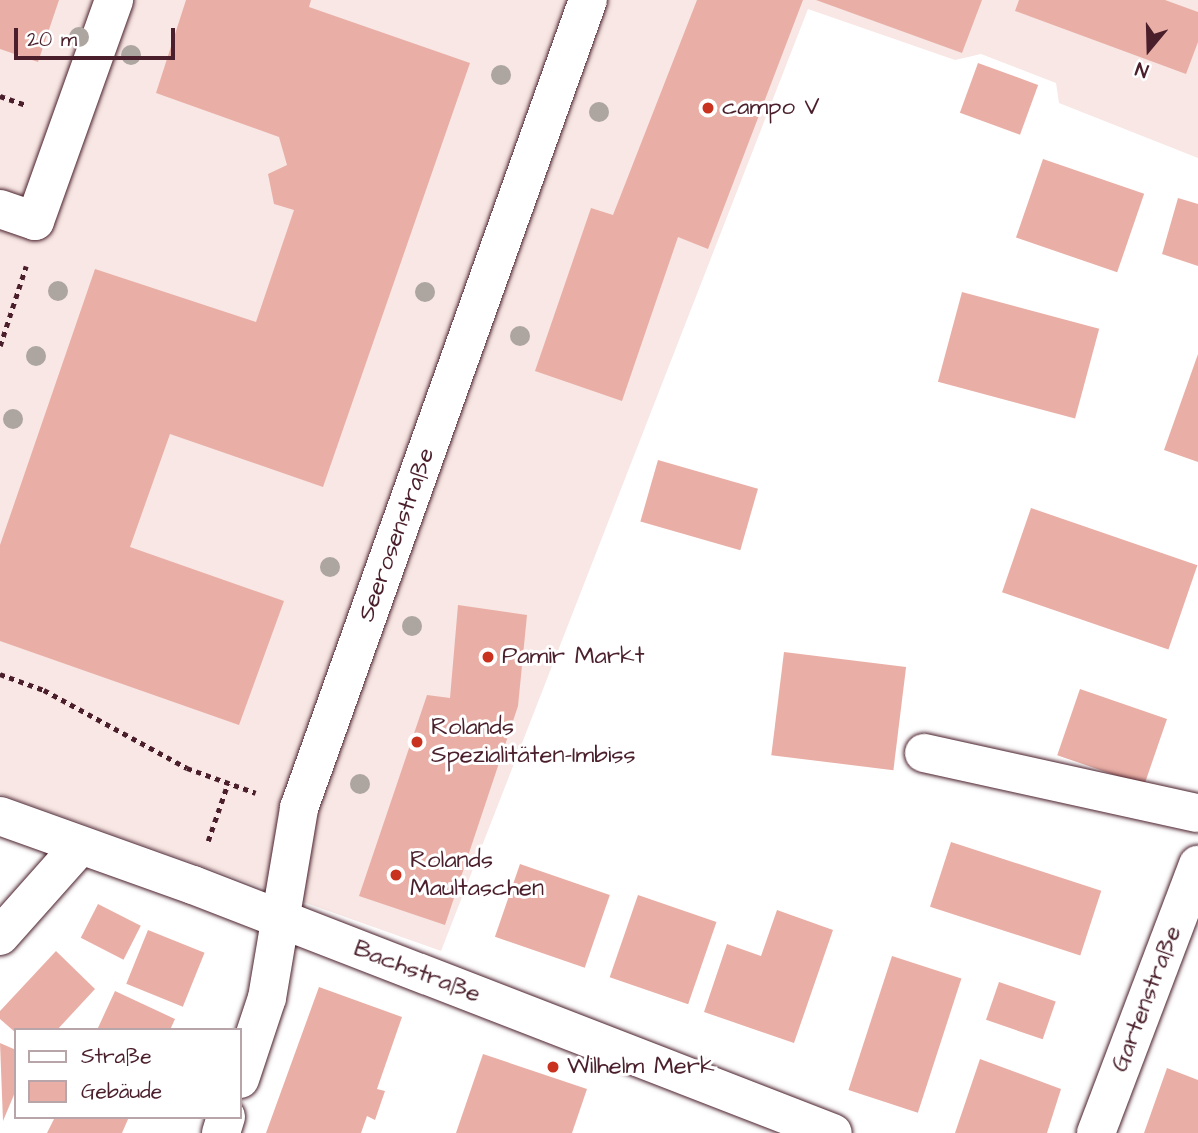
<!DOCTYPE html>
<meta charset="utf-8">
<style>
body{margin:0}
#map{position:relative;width:1198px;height:1133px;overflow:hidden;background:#fff;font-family:"Architects Daughter",sans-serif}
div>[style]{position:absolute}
.built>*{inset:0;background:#f8e7e4}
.building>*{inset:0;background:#e9afa6;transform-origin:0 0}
.path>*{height:4.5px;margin-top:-2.25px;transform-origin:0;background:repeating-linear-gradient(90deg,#4a1f2b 0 5px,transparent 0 10px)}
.roads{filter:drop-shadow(0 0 2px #4a1f2b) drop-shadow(0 0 2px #4a1f2b)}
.minor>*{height:38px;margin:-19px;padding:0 19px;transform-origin:19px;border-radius:19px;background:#fff}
.trees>*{width:20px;height:20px;margin:-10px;border-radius:50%;background:#ada59f}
.dots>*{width:19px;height:19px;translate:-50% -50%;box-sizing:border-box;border:4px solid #fff;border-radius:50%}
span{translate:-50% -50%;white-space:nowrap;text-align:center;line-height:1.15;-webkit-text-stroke:6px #fff;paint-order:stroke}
.poi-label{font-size:24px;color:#4a1f2b}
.left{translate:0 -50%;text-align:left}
.street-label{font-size:24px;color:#4a1f2b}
.legend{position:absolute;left:14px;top:1028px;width:228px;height:91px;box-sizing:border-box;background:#fff;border:2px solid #b7a5aa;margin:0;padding:9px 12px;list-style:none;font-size:21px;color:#4a1f2b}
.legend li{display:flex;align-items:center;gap:14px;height:35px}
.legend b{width:35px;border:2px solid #b7a5aa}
.north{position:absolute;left:1114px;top:14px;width:70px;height:70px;-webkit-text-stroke:5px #fff;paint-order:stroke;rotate:199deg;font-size:19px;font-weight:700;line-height:28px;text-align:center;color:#4a1f2b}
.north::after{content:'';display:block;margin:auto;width:24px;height:32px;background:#4a1f2b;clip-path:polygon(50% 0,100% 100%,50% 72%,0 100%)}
.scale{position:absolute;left:14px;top:28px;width:161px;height:32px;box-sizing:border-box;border:4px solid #4a1f2b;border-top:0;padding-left:9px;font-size:21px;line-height:24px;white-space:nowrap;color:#4a1f2b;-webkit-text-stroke:5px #fff;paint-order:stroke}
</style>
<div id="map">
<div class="built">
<div style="clip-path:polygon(0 0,1198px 0,1198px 158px,1059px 103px,1056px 83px,981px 54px,955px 60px,808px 9px,441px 951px,0 794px)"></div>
</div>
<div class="building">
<div style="clip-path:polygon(0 0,59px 0,38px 62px,0 49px)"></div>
<div style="clip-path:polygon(186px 0,311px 0,309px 7px,470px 63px,323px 487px,170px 434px,130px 547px,284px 601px,239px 725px,0 641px,0 545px,95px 269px,256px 322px,294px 210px,274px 204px,268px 174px,287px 165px,279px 137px,156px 93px)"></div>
<div style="clip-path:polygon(697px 0,803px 0,708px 249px,678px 237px,622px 401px,535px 371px,591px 208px,613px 215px)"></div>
<div style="clip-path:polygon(816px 0,982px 0,962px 53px)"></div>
<div style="clip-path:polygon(1019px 0,1165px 0,1198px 12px,1198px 42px,1186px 74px,1015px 11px)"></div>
<div style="left:978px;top:63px;width:64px;height:53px;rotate:20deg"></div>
<div style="left:1043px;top:159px;width:107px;height:83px;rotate:19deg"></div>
<div style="clip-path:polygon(1178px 198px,1198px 204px,1198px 266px,1162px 254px)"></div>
<div style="left:962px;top:292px;width:142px;height:93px;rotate:15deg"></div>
<div style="clip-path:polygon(1198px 354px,1198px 462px,1164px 450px)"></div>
<div style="left:658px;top:460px;width:104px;height:64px;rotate:16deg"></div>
<div style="left:1031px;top:508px;width:176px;height:89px;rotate:19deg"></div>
<div style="clip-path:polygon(458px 605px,527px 615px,518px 706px,445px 925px,359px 896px,427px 695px,450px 698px)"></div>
<div style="left:784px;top:652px;width:123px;height:104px;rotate:7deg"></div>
<div style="left:1080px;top:689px;width:92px;height:70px;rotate:19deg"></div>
<div style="left:951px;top:842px;width:158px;height:68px;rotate:18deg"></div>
<div style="left:520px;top:864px;width:95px;height:77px;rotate:19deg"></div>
<div style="left:638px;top:895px;width:83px;height:87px;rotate:19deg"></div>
<div style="left:98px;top:904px;width:48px;height:38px;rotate:27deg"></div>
<div style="clip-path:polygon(777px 910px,833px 930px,794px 1043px,704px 1012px,727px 944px,761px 956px)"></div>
<div style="left:148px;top:930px;width:61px;height:58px;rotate:22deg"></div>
<div style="clip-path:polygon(56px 951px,95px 989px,57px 1030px,16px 1033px,0 1019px,0 1011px)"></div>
<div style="left:892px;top:956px;width:73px;height:141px;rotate:18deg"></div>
<div style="left:999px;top:982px;width:60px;height:40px;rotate:19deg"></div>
<div style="clip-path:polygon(319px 987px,402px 1017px,377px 1089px,385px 1091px,375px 1120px,367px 1116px,361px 1133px,266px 1133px)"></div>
<div style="clip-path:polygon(115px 991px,175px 1019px,170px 1030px,97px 1030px)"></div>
<div style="clip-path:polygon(0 1043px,16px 1050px,16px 1090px,3px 1121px)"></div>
<div style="clip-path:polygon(483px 1054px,587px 1089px,572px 1133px,456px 1133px)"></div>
<div style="clip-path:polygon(980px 1059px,1061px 1089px,1047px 1133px,955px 1133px)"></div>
<div style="clip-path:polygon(1167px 1068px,1198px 1080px,1198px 1133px,1144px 1133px)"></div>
<div style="clip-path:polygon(55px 1117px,129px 1117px,122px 1133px,47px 1133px)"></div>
</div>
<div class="path">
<div style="left:0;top:96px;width:28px;rotate:19deg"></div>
<div style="left:0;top:346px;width:84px;rotate:-72deg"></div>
<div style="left:0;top:674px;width:47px;rotate:20deg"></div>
<div style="left:44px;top:690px;width:163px;rotate:28.6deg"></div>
<div style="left:187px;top:768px;width:73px;rotate:19.9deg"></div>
<div style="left:208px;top:841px;width:61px;rotate:-71deg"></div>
</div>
<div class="roads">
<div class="minor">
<div style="left:0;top:209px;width:37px;rotate:19deg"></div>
<div style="left:35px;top:221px;width:235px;rotate:-70.3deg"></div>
<div style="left:924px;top:753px;width:280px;rotate:12.4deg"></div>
<div style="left:0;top:816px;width:205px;rotate:19.7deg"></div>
<div style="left:193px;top:885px;width:686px;rotate:21.18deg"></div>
<div style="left:0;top:936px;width:120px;rotate:-48.4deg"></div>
<div style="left:240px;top:1079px;width:85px;rotate:-71.6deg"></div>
<div style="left:267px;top:998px;width:193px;rotate:-80.4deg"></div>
<div style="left:299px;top:808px;width:858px;rotate:-70.32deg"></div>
<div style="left:221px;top:1133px;width:17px;rotate:-73deg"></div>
<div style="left:1096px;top:1133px;width:287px;rotate:-69.2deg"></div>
</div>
</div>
<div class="trees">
<div style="left:79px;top:37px"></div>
<div style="left:131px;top:55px"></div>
<div style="left:501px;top:75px"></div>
<div style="left:599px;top:112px"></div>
<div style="left:58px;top:291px"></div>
<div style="left:425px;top:292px"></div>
<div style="left:520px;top:336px"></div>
<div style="left:36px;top:356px"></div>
<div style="left:13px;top:419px"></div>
<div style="left:330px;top:567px"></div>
<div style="left:412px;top:626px"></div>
<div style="left:360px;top:784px"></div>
</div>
<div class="dots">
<div style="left:708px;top:108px;background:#c8321e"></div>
<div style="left:488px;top:657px;background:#c8321e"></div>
<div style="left:417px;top:742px;background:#c8321e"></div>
<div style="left:396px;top:875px;background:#c8321e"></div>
<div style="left:553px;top:1067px;background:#c8321e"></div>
</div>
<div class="poi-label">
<span class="left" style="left:722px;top:108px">campo V</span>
<span class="left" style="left:502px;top:657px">Pamir Markt</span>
<span class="left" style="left:431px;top:742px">Rolands<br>Spezialitäten-Imbiss</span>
<span class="left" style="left:410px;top:875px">Rolands<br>Maultaschen</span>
<span class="left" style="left:567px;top:1067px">Wilhelm Merk</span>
</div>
<div class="street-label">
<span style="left:397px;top:535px;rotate:-70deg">Seerosenstraße</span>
<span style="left:417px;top:972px;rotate:21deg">Bachstraße</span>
<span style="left:1147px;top:999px;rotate:-69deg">Gartenstraße</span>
</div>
<ul class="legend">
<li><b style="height:9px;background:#fff"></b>Straße</li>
<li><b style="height:19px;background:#e9afa6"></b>Gebäude</li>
</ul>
<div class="north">N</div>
<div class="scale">20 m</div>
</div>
